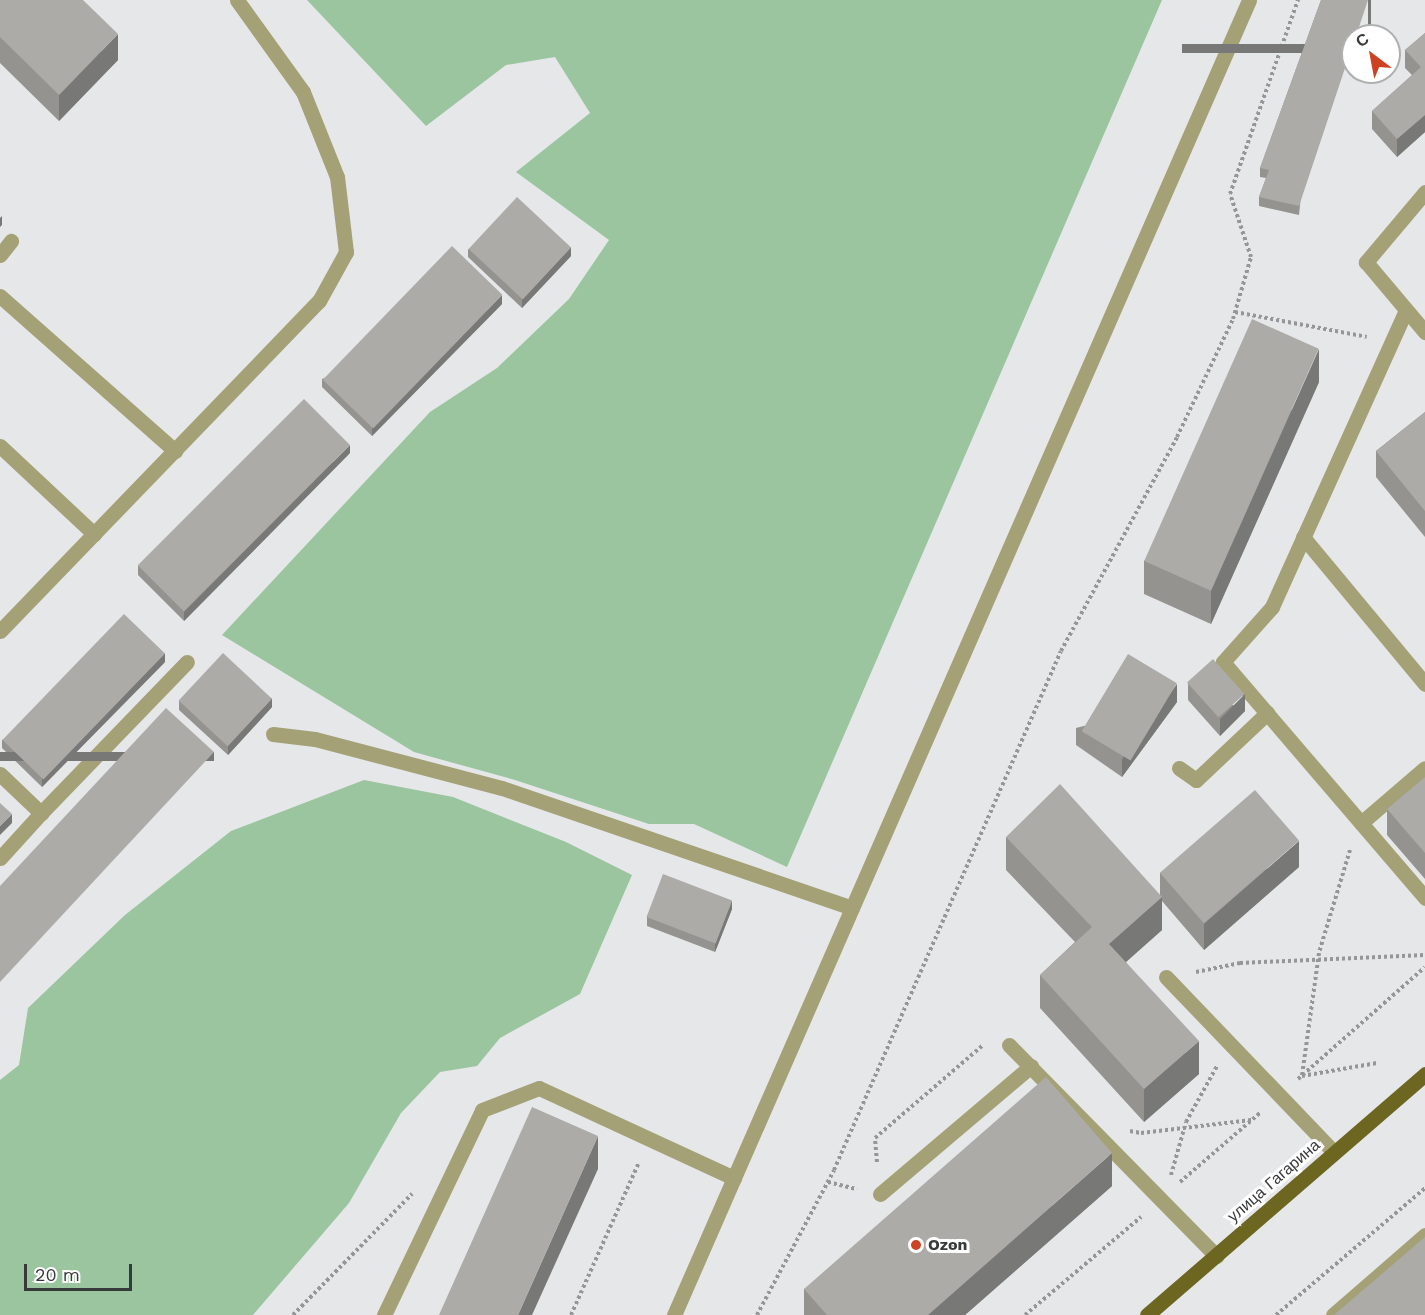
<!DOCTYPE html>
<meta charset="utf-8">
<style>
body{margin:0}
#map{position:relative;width:1425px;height:1315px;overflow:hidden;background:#e5e7e9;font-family:"Work Sans",sans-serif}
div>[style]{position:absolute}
.green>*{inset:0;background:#9ac59f}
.path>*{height:4px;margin-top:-2px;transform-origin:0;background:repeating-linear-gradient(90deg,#949697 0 3px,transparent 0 6px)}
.minor>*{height:15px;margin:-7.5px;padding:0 7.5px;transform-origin:7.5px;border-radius:7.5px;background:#a5a176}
.major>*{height:15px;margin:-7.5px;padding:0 7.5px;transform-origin:7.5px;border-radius:7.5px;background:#6c6620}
.wall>*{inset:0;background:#949390}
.shaded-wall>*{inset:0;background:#787876;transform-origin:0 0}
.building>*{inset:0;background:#acaba8;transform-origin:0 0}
.dots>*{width:16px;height:16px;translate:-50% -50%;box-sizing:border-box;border:3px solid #fff;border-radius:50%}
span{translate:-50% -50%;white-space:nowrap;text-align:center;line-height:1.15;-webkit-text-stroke:6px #fff;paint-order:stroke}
.street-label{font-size:16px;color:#38393a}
.poi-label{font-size:16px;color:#38393a;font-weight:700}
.left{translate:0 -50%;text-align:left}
.north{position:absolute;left:1341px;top:24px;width:60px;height:60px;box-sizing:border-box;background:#fff;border:2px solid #afb0b0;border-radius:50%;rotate:328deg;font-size:16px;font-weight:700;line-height:24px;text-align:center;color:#38393a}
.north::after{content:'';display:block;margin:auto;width:21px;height:27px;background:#cc4223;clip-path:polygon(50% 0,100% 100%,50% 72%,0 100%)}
.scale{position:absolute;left:24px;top:1264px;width:108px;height:27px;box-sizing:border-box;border:3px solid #38393a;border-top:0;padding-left:8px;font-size:18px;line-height:21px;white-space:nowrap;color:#38393a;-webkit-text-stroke:4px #fff;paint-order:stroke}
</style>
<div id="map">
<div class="green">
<div style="clip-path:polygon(307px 0,1162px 0,787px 867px,694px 824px,649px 824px,515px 780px,414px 752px,222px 635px,430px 412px,497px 368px,569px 299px,609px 240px,516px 172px,590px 113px,555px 57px,506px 65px,426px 126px)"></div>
<div style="clip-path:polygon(364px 780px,453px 797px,566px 842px,632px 875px,580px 994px,500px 1038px,477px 1066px,440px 1072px,401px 1113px,349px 1203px,253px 1315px,0 1315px,0 1080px,19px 1065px,28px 1008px,125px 915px,231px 831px)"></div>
</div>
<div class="path">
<div style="left:1235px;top:312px;width:134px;rotate:10.7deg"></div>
<div style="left:1350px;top:850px;width:108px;rotate:106.8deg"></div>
<div style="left:1319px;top:953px;width:124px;rotate:97.9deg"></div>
<div style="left:1302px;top:1076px;width:76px;rotate:-9.8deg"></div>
<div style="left:1196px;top:972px;width:45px;rotate:-11.6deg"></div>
<div style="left:1240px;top:963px;width:185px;rotate:-2.5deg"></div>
<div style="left:1298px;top:1079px;width:169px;rotate:-41.4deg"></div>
<div style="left:1130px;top:1131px;width:11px;rotate:10deg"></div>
<div style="left:1141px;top:1133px;width:111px;rotate:-6.7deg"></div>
<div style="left:877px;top:1162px;width:24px;rotate:-95deg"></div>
<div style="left:875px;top:1138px;width:143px;rotate:-40.7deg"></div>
<div style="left:1171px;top:1175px;width:55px;rotate:-74.2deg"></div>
<div style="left:1186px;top:1122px;width:64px;rotate:-61deg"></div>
<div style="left:828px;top:1182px;width:30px;rotate:14deg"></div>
<div style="left:1180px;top:1182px;width:107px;rotate:-40.8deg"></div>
<div style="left:293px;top:1315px;width:170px;rotate:-45.5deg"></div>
<div style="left:571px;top:1315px;width:167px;rotate:-66deg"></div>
<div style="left:757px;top:1315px;width:164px;rotate:-62deg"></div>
<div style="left:834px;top:1170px;width:566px;rotate:-66.38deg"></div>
<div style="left:1061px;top:651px;width:243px;rotate:-61.5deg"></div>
<div style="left:1177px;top:437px;width:131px;rotate:-64.6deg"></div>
<div style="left:1233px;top:319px;width:65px;rotate:-73.8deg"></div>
<div style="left:1251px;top:257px;width:66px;rotate:-108.4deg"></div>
<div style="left:1230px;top:194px;width:206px;rotate:-70.7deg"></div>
<div style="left:1025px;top:1315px;width:152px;rotate:-40.2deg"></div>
<div style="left:1276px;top:1315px;width:196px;rotate:-40.4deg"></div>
</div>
<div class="minor">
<div style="left:1425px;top:192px;width:92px;rotate:130.1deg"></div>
<div style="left:1366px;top:262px;width:92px;rotate:49.9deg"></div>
<div style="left:0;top:255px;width:18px;rotate:-52deg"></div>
<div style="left:0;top:296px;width:234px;rotate:41.5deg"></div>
<div style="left:1406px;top:310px;width:326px;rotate:114.3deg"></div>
<div style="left:1272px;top:607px;width:74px;rotate:131.7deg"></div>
<div style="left:1223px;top:662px;width:311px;rotate:49.4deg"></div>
<div style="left:0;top:446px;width:129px;rotate:43.1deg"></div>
<div style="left:1303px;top:537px;width:191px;rotate:50.3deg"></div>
<div style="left:0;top:631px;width:459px;rotate:-46deg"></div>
<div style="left:319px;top:301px;width:56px;rotate:-61.1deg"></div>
<div style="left:346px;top:252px;width:76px;rotate:-96.8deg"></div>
<div style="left:337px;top:177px;width:92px;rotate:-111.8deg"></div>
<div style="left:303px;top:92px;width:113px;rotate:-125.7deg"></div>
<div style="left:273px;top:734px;width:42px;rotate:6.8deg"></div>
<div style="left:315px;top:739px;width:193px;rotate:14.7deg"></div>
<div style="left:502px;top:788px;width:370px;rotate:18.9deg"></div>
<div style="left:1179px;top:768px;width:21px;rotate:35deg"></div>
<div style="left:1196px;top:780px;width:98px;rotate:-43.3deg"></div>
<div style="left:0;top:774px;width:57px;rotate:43.6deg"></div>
<div style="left:41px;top:813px;width:61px;rotate:132.3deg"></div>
<div style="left:41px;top:813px;width:210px;rotate:-46deg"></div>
<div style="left:1361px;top:823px;width:84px;rotate:-40.7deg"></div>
<div style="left:1166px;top:977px;width:243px;rotate:46.2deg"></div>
<div style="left:1009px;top:1045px;width:296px;rotate:45.5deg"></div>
<div style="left:880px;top:1194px;width:198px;rotate:-40.3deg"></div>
<div style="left:384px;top:1315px;width:227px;rotate:-64.4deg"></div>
<div style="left:482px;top:1110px;width:61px;rotate:-21.1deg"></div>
<div style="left:539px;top:1088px;width:215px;rotate:24.8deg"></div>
<div style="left:674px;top:1315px;width:1435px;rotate:-66.38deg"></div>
<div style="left:1333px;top:1315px;width:122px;rotate:-41deg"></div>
</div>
<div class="major">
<div style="left:1147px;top:1315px;width:368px;rotate:-40.9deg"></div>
</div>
<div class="wall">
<div style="clip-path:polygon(0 0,118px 60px,59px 121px,0 63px)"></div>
<div style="clip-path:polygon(1321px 0,1299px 215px,1259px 206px,1259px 197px,1266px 178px,1260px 177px,1260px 168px)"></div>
<div style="clip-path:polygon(1425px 33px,1425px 132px,1397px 157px,1372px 129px,1372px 111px,1412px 75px,1405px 68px,1405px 50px)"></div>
<div style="clip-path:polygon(468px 249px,571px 256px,522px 308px,468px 257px)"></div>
<div style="clip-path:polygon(502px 304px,372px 436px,322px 387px,322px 379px)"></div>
<div style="clip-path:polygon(1319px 382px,1211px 624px,1144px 594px,1144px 561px)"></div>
<div style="clip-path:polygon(1425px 412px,1425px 537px,1376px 477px,1376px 451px)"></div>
<div style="clip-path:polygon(350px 453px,184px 621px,138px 575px,138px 566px)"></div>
<div style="clip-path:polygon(165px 662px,42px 787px,2px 748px,2px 740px)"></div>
<div style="clip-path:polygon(1188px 683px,1245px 711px,1220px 736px,1188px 700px)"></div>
<div style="clip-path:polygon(179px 701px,272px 707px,228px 755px,179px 710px)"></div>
<div style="clip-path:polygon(1177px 702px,1122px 777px,1076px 745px,1076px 728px)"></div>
<div style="clip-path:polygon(1425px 777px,1425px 879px,1387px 835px,1387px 809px)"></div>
<div style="clip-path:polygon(1006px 837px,1160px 895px,1160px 873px,1299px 867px,1204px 950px,1162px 901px,1162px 930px,1126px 962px,1199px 1074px,1144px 1122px,1040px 1008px,1040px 975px,1075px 942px,1006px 870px)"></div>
<div style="clip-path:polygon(732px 909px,715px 952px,647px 926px,647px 917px)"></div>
<div style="clip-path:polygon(1112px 1186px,965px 1315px,804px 1315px,804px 1289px)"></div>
</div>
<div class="shaded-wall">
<div style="left:1368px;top:0;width:3px;height:38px"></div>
<div style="clip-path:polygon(118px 34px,118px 60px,59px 121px,59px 95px)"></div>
<div style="left:1353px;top:44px;width:9px;height:171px;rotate:90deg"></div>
<div style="clip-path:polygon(1425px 115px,1425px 132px,1397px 157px,1397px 139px)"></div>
<div style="clip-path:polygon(2px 216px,2px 225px,0 227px,0 218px)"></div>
<div style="clip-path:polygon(571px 247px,571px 256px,522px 308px,522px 299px)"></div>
<div style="clip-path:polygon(502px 295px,502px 304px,372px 436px,372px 428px)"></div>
<div style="clip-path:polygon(1319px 349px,1319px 382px,1211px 624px,1211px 591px)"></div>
<div style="clip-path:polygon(350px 445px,350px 453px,184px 621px,184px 612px)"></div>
<div style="clip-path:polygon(165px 653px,165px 662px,42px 787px,42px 779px)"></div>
<div style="clip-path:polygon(1177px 684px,1177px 702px,1122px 777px,1122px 759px)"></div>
<div style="clip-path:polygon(1245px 694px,1245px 711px,1220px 736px,1220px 719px)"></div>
<div style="clip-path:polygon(272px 698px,272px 707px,228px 755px,228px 746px)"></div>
<div style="left:214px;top:752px;width:9px;height:314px;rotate:90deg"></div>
<div style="clip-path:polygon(12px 814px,12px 823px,0 835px,0 826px)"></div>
<div style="clip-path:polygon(1299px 841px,1299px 867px,1204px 950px,1204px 924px)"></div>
<div style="clip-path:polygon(1162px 897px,1162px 930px,1109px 977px,1109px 944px)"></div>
<div style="clip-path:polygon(732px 900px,732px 909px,715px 952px,715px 944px)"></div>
<div style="clip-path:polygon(1199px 1041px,1199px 1074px,1144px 1122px,1144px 1089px)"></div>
<div style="clip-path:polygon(598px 1136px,598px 1169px,532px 1315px,518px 1315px)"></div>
<div style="clip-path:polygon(1112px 1153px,1112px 1186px,965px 1315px,928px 1315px)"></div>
</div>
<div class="building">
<div style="clip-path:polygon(0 0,83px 0,118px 34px,59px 95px,0 37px)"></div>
<div style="clip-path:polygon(1321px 0,1368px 0,1356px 36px,1353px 36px,1353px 44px,1299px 206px,1259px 197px,1269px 170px,1260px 168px)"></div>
<div style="clip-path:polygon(1425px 33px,1425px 115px,1397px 139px,1372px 111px,1421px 67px,1405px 50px)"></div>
<div style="left:517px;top:197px;width:74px;height:71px;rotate:43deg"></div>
<div style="left:452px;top:246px;width:70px;height:186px;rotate:44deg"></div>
<div style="left:1252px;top:319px;width:73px;height:265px;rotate:24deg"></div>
<div style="left:304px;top:399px;width:65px;height:235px;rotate:45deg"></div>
<div style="clip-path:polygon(1425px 412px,1425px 511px,1376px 451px)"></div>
<div style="left:124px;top:614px;width:57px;height:175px;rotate:44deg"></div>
<div style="left:223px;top:653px;width:67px;height:65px;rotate:43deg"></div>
<div style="left:1128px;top:654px;width:57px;height:90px;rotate:31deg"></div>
<div style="left:1213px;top:659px;width:47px;height:35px;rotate:48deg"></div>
<div style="clip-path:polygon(166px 708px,214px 752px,0 982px,0 886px)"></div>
<div style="clip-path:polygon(1425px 777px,1425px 853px,1387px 809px)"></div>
<div style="clip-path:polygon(1060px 784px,1162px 897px,1109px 944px,1199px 1041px,1144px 1089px,1040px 975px,1092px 927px,1006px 837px)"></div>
<div style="left:1255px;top:790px;width:67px;height:126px;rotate:49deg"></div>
<div style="clip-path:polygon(0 803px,12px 814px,0 826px)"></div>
<div style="left:663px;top:874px;width:74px;height:46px;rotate:21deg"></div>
<div style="clip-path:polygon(1046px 1077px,1112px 1153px,928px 1315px,827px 1315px,804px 1289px)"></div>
<div style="clip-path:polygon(532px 1107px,598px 1136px,518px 1315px,439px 1315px)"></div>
<div style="clip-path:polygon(1425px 1237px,1425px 1315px,1334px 1315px)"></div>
</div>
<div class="dots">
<div style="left:916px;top:1245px;background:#cc4223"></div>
</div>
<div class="street-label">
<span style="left:1274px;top:1181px;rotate:-41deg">улица Гагарина</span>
</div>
<div class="poi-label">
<span class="left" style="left:928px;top:1245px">Ozon</span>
</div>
<div class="north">С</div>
<div class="scale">20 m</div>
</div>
